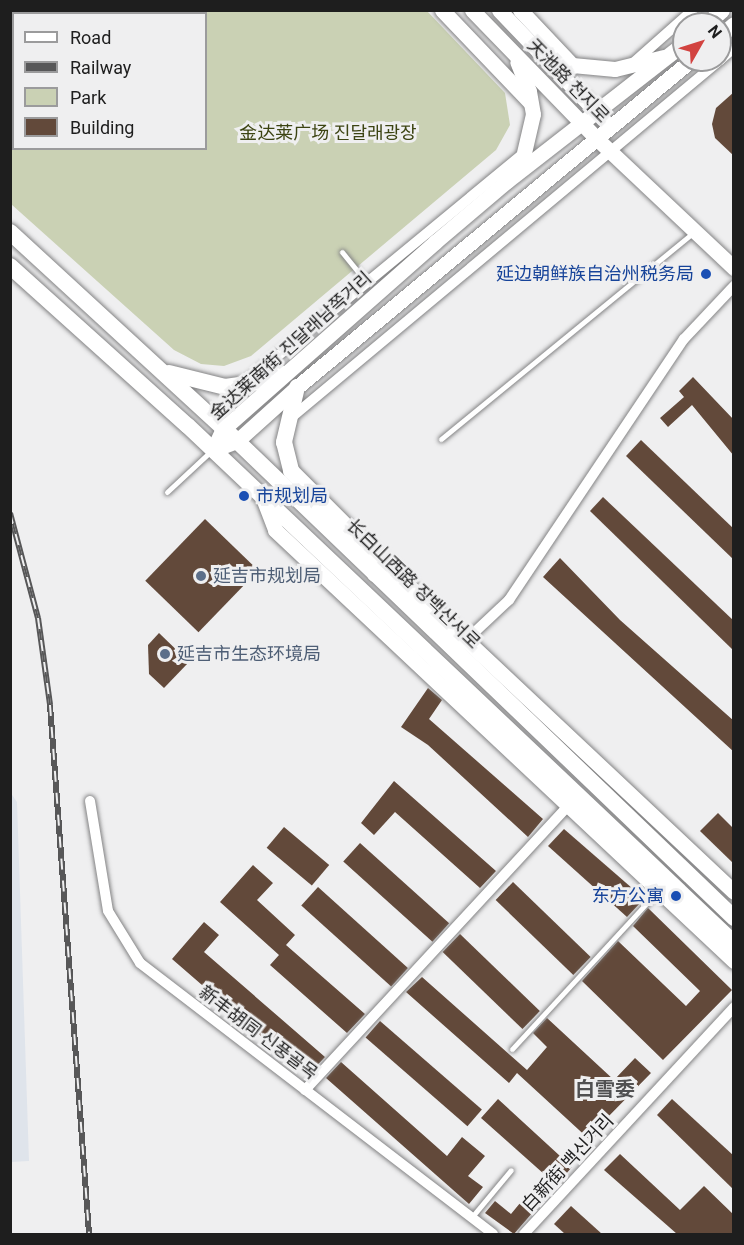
<!DOCTYPE html>
<meta charset="utf-8">
<style>
body{margin:0}
#map{position:relative;width:744px;height:1245px;overflow:hidden;background:#efeff0;font-family:Roboto,"Noto Sans SC","Noto Sans KR",sans-serif}
div>[style]{position:absolute}
.built>*{inset:0;background:#dfe4eb}
.green>*{inset:0;background:#cad1b4}
.building>*{inset:0;background:#62493a;transform-origin:0 0}
.roads{filter:drop-shadow(0 0 2px #838384) drop-shadow(0 0 2px #838384)}
.lane>*{height:5px;margin:-2.5px;padding:0 2.5px;transform-origin:2.5px;border-radius:2.5px;background:#fff}
.street>*{height:10px;margin:-5px;padding:0 5px;transform-origin:5px;border-radius:5px;background:#fff}
.secondary>*{height:15px;margin:-7.5px;padding:0 7.5px;transform-origin:7.5px;border-radius:7.5px;background:#fff}
.primary>*{height:16px;margin:-8px;padding:0 8px;transform-origin:8px;border-radius:8px;background:#fff}
.rail>*{height:6px;margin-top:-3px;transform-origin:0;background:repeating-linear-gradient(90deg,#efeff0 0 11px,#575758 0 22px);box-sizing:border-box;border-block:2px solid #575758}
.dots>*{width:16px;height:16px;translate:-50% -50%;box-sizing:border-box;border:3px solid #efeff0;border-radius:50%}
span{translate:-50% -50%;white-space:nowrap;text-align:center;line-height:1.15;-webkit-text-stroke:6px #efeff0;paint-order:stroke}
.street-label{font-size:18px;color:#1e1e1e}
.park-label{font-size:18px;color:#3c4412}
.transit-label{font-size:18px;color:#164399}
.right{translate:-100% -50%;text-align:right}
.left{translate:0 -50%;text-align:left}
.service-label{font-size:18px;color:#4e5e75}
.neighbourhood-label{font-size:20px;color:#505051;font-weight:700}
.frame{position:absolute;inset:0;border:12px solid #1e1e1e;pointer-events:none}
.legend{position:absolute;left:12px;top:12px;width:195px;height:138px;box-sizing:border-box;background:#efeff0;border:2px solid #9b9b9c;margin:0;padding:8px 10px;list-style:none;font-size:18px;color:#1e1e1e}
.legend li{display:flex;align-items:center;gap:12px;height:30px}
.legend b{width:30px;border:2px solid #9b9b9c}
.north{position:absolute;left:672px;top:12px;width:60px;height:60px;box-sizing:border-box;background:#efeff0;border:2px solid #9b9b9c;border-radius:50%;rotate:51deg;font-size:16px;font-weight:700;line-height:24px;text-align:center;color:#1e1e1e}
.north::after{content:'';display:block;margin:auto;width:21px;height:27px;background:#d24340;clip-path:polygon(50% 0,100% 100%,50% 72%,0 100%)}
</style>
<div id="map">
<div class="built">
<div style="clip-path:polygon(10px 792px,17px 802px,29px 1161px,11px 1162px)"></div>
</div>
<div class="green">
<div style="clip-path:polygon(evenodd,11px 11px,427px 11px,505px 93px,510px 125px,496px 150px,251px 356px,224px 366px,201px 364px,174px 350px,11px 204px,11px 11px,14px 14px,206px 14px,206px 148px,14px 148px,14px 14px)"></div>
</div>
<div class="building">
<div style="clip-path:polygon(734px 92px,734px 156px,715px 138px,712px 124px,716px 108px)"></div>
<div style="clip-path:polygon(693px 377px,734px 420px,734px 456px,692px 405px,668px 427px,660px 418px,684px 397px,679px 391px)"></div>
<div style="clip-path:polygon(641px 440px,734px 529px,734px 560px,626px 456px)"></div>
<div style="clip-path:polygon(603px 497px,734px 621px,734px 651px,590px 511px)"></div>
<div style="left:205px;top:519px;width:74px;height:86px;rotate:44deg"></div>
<div style="clip-path:polygon(560px 558px,620px 620px,734px 721px,734px 752px,543px 577px)"></div>
<div style="clip-path:polygon(159px 633px,189px 662px,164px 688px,149px 674px,148px 645px)"></div>
<div style="clip-path:polygon(428px 688px,442px 700px,429px 719px,543px 819px,528px 837px,428px 745px,401px 727px)"></div>
<div style="clip-path:polygon(394px 781px,496px 871px,480px 888px,395px 812px,374px 835px,361px 823px)"></div>
<div style="clip-path:polygon(718px 813px,734px 829px,734px 864px,700px 831px)"></div>
<div style="left:284px;top:827px;width:59px;height:27px;rotate:40deg"></div>
<div style="clip-path:polygon(564px 829px,640px 895px,642px 901px,627px 917px,548px 846px)"></div>
<div style="left:360px;top:843px;width:120px;height:25px;rotate:42deg"></div>
<div style="clip-path:polygon(253px 865px,273px 883px,257px 900px,295px 935px,286px 945px,365px 1014px,347px 1033px,270px 965px,279px 955px,220px 902px)"></div>
<div style="left:513px;top:882px;width:108px;height:25px;rotate:44deg"></div>
<div style="left:318px;top:887px;width:121px;height:25px;rotate:42deg"></div>
<div style="clip-path:polygon(648px 908px,732px 990px,663px 1060px,582px 981px,618px 941px,686px 1006px,700px 991px,633px 926px)"></div>
<div style="clip-path:polygon(204px 922px,219px 935px,204px 952px,325px 1057px,307px 1076px,172px 959px)"></div>
<div style="left:460px;top:934px;width:111px;height:25px;rotate:44deg"></div>
<div style="clip-path:polygon(422px 977px,527px 1070px,547px 1047px,533px 1033px,547px 1018px,614px 1080px,635px 1058px,651px 1073px,604px 1121px,607px 1124px,591px 1141px,517px 1073px,509px 1083px,406px 992px)"></div>
<div style="left:380px;top:1021px;width:135px;height:22px;rotate:41deg"></div>
<div style="clip-path:polygon(341px 1062px,447px 1156px,462px 1137px,485px 1156px,468px 1176px,483px 1187px,469px 1204px,326px 1078px)"></div>
<div style="clip-path:polygon(498px 1099px,572px 1167px,514px 1234px,485px 1213px,495px 1201px,511px 1214px,544px 1174px,481px 1118px)"></div>
<div style="clip-path:polygon(672px 1099px,734px 1156px,734px 1190px,657px 1115px)"></div>
<div style="clip-path:polygon(620px 1154px,680px 1210px,704px 1186px,734px 1215px,734px 1234px,677px 1234px,604px 1170px)"></div>
<div style="clip-path:polygon(571px 1206px,602px 1234px,565px 1234px,554px 1224px)"></div>
</div>
<div class="roads">
<div class="lane">
<div style="left:342px;top:252px;width:40px;rotate:51deg"></div>
<div style="left:441px;top:439px;width:325px;rotate:-39.3deg"></div>
<div style="left:167px;top:492px;width:60px;rotate:-43deg"></div>
<div style="left:512px;top:1049px;width:215px;rotate:-47.3deg"></div>
<div style="left:471px;top:1218px;width:62px;rotate:-50.2deg"></div>
</div>
<div class="street">
<div style="left:720px;top:60px;width:18px;rotate:-41deg"></div>
<div style="left:632px;top:64px;width:81px;rotate:-41.5deg"></div>
<div style="left:245px;top:383px;width:357px;rotate:-39.5deg"></div>
<div style="left:292px;top:417px;width:557px;rotate:-39.83deg"></div>
<div style="left:461px;top:645px;width:66px;rotate:-43.2deg"></div>
<div style="left:509px;top:600px;width:314px;rotate:-56.2deg"></div>
<div style="left:684px;top:339px;width:73px;rotate:-46.7deg"></div>
<div style="left:90px;top:801px;width:111px;rotate:80.7deg"></div>
<div style="left:108px;top:911px;width:61px;rotate:58.4deg"></div>
<div style="left:140px;top:963px;width:445px;rotate:37.5deg"></div>
<div style="left:305px;top:1090px;width:394px;rotate:-47.2deg"></div>
<div style="left:524px;top:1234px;width:309px;rotate:-47.2deg"></div>
</div>
<div class="secondary">
<div style="left:442px;top:10px;width:127px;rotate:46.3deg"></div>
<div style="left:472px;top:10px;width:178px;rotate:45.9deg"></div>
<div style="left:596px;top:138px;width:190px;rotate:43.3deg"></div>
<div style="left:499px;top:10px;width:151px;rotate:46.3deg"></div>
<div style="left:520px;top:10px;width:77px;rotate:46.6deg"></div>
<div style="left:706px;top:24px;width:21px;rotate:-41deg"></div>
<div style="left:720px;top:36px;width:18px;rotate:-41deg"></div>
<div style="left:551px;top:63px;width:64px;rotate:5.4deg"></div>
<div style="left:615px;top:69px;width:50px;rotate:-13.8deg"></div>
<div style="left:514px;top:171px;width:17px;rotate:-57deg"></div>
<div style="left:523px;top:157px;width:44px;rotate:-76.9deg"></div>
<div style="left:533px;top:114px;width:23px;rotate:-100deg"></div>
<div style="left:529px;top:91px;width:31px;rotate:-112deg"></div>
<div style="left:213px;top:450px;width:23px;rotate:-65deg"></div>
<div style="left:223px;top:429px;width:283px;rotate:-41.4deg"></div>
<div style="left:435px;top:242px;width:94px;rotate:-40.3deg"></div>
<div style="left:507px;top:181px;width:224px;rotate:-37.9deg"></div>
<div style="left:213px;top:450px;width:26px;rotate:-21deg"></div>
<div style="left:237px;top:441px;width:81px;rotate:-42deg"></div>
<div style="left:297px;top:387px;width:512px;rotate:-39.69deg"></div>
<div style="left:263px;top:498px;width:34px;rotate:69deg"></div>
<div style="left:275px;top:530px;width:630px;rotate:43.2deg"></div>
<div style="left:368px;top:548px;width:502px;rotate:43.23deg"></div>
</div>
<div class="primary">
<div style="left:10px;top:232px;width:309px;rotate:42.6deg"></div>
<div style="left:237px;top:441px;width:689px;rotate:43.82deg"></div>
<div style="left:10px;top:266px;width:239px;rotate:42deg"></div>
<div style="left:188px;top:426px;width:752px;rotate:43.44deg"></div>
<div style="left:169px;top:373px;width:58px;rotate:14deg"></div>
<div style="left:225px;top:387px;width:37px;rotate:-8deg"></div>
<div style="left:262px;top:382px;width:23px;rotate:-20deg"></div>
<div style="left:297px;top:387px;width:57px;rotate:103.3deg"></div>
<div style="left:284px;top:442px;width:30px;rotate:76deg"></div>
<div style="left:291px;top:471px;width:109px;rotate:45deg"></div>
<div style="left:368px;top:548px;width:27px;rotate:75deg"></div>
</div>
</div>
<div class="rail">
<div style="left:10px;top:513px;width:109px;rotate:75.1deg"></div>
<div style="left:38px;top:618px;width:88px;rotate:82.1deg"></div>
<div style="left:50px;top:705px;width:530px;rotate:85.78deg"></div>
</div>
<div class="dots">
<div style="left:706px;top:274px;background:#1a4fb4"></div>
<div style="left:244px;top:496px;background:#1a4fb4"></div>
<div style="left:201px;top:576px;background:#5c6f8a"></div>
<div style="left:165px;top:654px;background:#5c6f8a"></div>
<div style="left:676px;top:896px;background:#1a4fb4"></div>
</div>
<div class="street-label">
<span style="left:568px;top:81px;rotate:46deg">天池路 천지로</span>
<span style="left:291px;top:346px;rotate:-42deg">金达莱南街 진달래남쪽거리</span>
<span style="left:413px;top:584px;rotate:44deg">长白山西路 장백산서로</span>
<span style="left:258px;top:1033px;rotate:37deg">新丰胡同 신풍골목</span>
<span style="left:568px;top:1163px;rotate:-47deg">白新街 백신거리</span>
</div>
<div class="park-label">
<span style="left:328px;top:133px">金达莱广场 진달래광장</span>
</div>
<div class="transit-label">
<span class="right" style="left:694px;top:274px">延边朝鲜族自治州税务局</span>
<span class="left" style="left:256px;top:496px">市规划局</span>
<span class="right" style="left:664px;top:896px">东方公寓</span>
</div>
<div class="service-label">
<span class="left" style="left:213px;top:576px">延吉市规划局</span>
<span class="left" style="left:177px;top:654px">延吉市生态环境局</span>
</div>
<div class="neighbourhood-label">
<span style="left:605px;top:1089px">白雪委</span>
</div>
<div class="frame"></div>
<ul class="legend">
<li><b style="height:8px;background:#fff"></b>Road</li>
<li><b style="height:8px;background:#575758"></b>Railway</li>
<li><b style="height:16px;background:#cad1b4"></b>Park</li>
<li><b style="height:16px;background:#62493a"></b>Building</li>
</ul>
<div class="north">N</div>
</div>
